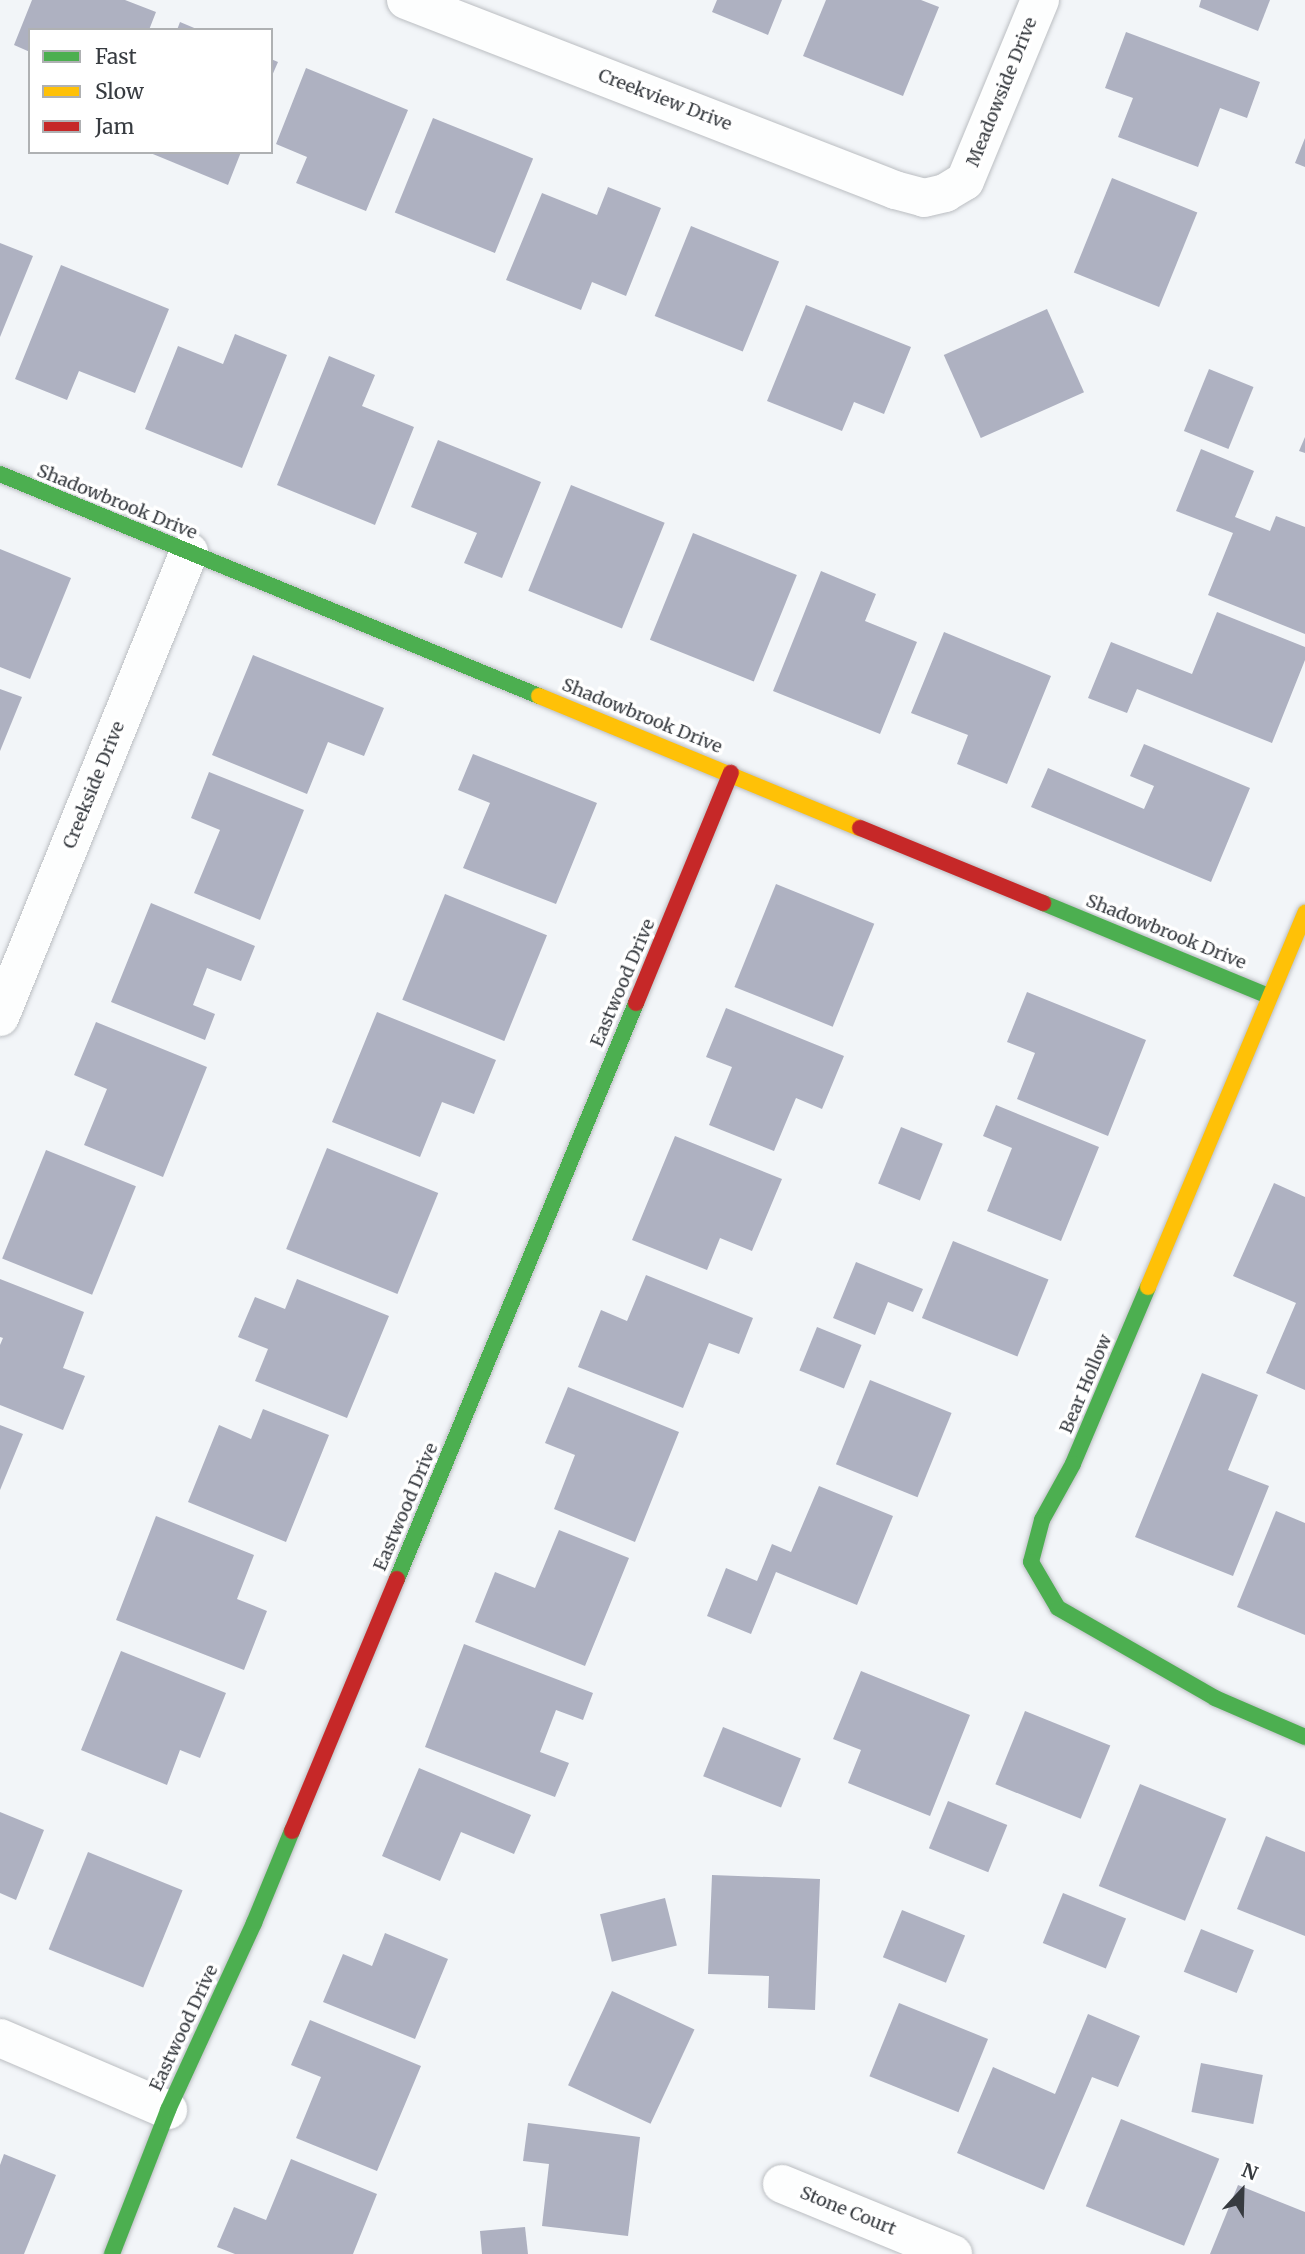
<!DOCTYPE html>
<style>
body{margin:0}
#map{position:relative;width:1305px;height:2254px;overflow:hidden;background:#f2f5f8;font-family:Merriweather,serif}
div>[style]{position:absolute}
.building>*{inset:0;background:#aeb1c1;transform-origin:0 0}
.roads{filter:drop-shadow(0 0 2px #bbbec2) drop-shadow(0 0 2px #bbbec2)}
.street>*{height:38px;margin:-19px;padding:0 19px;transform-origin:19px;border-radius:19px;background:#fdfefe}
.fast>*{height:16px;margin:-8px;padding:0 8px;transform-origin:8px;border-radius:8px;background:#4caf50}
.slow>*{height:16px;margin:-8px;padding:0 8px;transform-origin:8px;border-radius:8px;background:#ffc107}
.jam>*{height:16px;margin:-8px;padding:0 8px;transform-origin:8px;border-radius:8px;background:#c62828}
span{translate:-50% -50%;white-space:nowrap;text-align:center;line-height:1.15;-webkit-text-stroke:7px #fff;paint-order:stroke}
.street-label{font-size:18px;color:#373b40}
.legend{position:absolute;left:28px;top:28px;width:245px;height:126px;box-sizing:border-box;background:#fff;border:2px solid #afb1b3;margin:0;padding:9px 12px;list-style:none;font-size:21px;color:#373b40}
.legend li{display:flex;align-items:center;gap:14px;height:35px}
.legend b{width:35px;border:2px solid #afb1b3}
.north{position:absolute;left:1207px;top:2156px;width:70px;height:70px;-webkit-text-stroke:5px #fff;paint-order:stroke;rotate:22deg;font-size:19px;font-weight:700;line-height:28px;text-align:center;color:#373b40}
.north::after{content:'';display:block;margin:auto;width:24px;height:32px;background:#373b40;clip-path:polygon(50% 0,100% 100%,50% 72%,0 100%)}
</style>
<div id="map">
<div class="building">
<div style="clip-path:polygon(32px 0,125px 0,156px 12px,149px 30px,30px 30px,30px 52px,14px 45px)"></div>
<div style="clip-path:polygon(717px 0,782px 0,768px 35px,712px 12px)"></div>
<div style="clip-path:polygon(826px 0,921px 0,939px 7px,903px 96px,803px 56px)"></div>
<div style="clip-path:polygon(1201px 0,1270px 0,1258px 31px,1199px 7px)"></div>
<div style="clip-path:polygon(180px 22px,199px 30px,177px 30px)"></div>
<div style="clip-path:polygon(1126px 32px,1260px 82px,1247px 118px,1220px 108px,1198px 167px,1118px 137px,1133px 98px,1105px 88px)"></div>
<div style="clip-path:polygon(271px 59px,278px 62px,271px 78px)"></div>
<div style="clip-path:polygon(306px 68px,408px 110px,366px 211px,296px 183px,307px 157px,276px 144px)"></div>
<div style="left:433px;top:118px;width:108px;height:102px;rotate:22deg"></div>
<div style="clip-path:polygon(1305px 138px,1305px 167px,1295px 163px)"></div>
<div style="clip-path:polygon(148px 152px,241px 152px,228px 185px)"></div>
<div style="left:1112px;top:178px;width:92px;height:102px;rotate:22deg"></div>
<div style="clip-path:polygon(608px 187px,661px 208px,626px 296px,592px 282px,581px 310px,506px 280px,542px 193px,597px 215px)"></div>
<div style="left:691px;top:226px;width:95px;height:97px;rotate:22deg"></div>
<div style="clip-path:polygon(0 243px,33px 256px,0 337px)"></div>
<div style="clip-path:polygon(61px 265px,169px 309px,135px 393px,79px 371px,67px 400px,15px 379px)"></div>
<div style="clip-path:polygon(806px 305px,911px 347px,884px 414px,854px 402px,842px 431px,767px 401px)"></div>
<div style="left:1047px;top:309px;width:91px;height:113px;rotate:66deg"></div>
<div style="clip-path:polygon(235px 334px,287px 355px,242px 468px,145px 429px,178px 346px,223px 364px)"></div>
<div style="clip-path:polygon(329px 356px,375px 375px,362px 406px,414px 427px,375px 525px,277px 485px)"></div>
<div style="left:1209px;top:369px;width:48px;height:67px;rotate:22deg"></div>
<div style="clip-path:polygon(1305px 437px,1305px 453px,1299px 451px)"></div>
<div style="clip-path:polygon(438px 440px,541px 482px,502px 578px,464px 563px,477px 533px,411px 507px)"></div>
<div style="clip-path:polygon(1201px 449px,1254px 471px,1235px 517px,1270px 531px,1276px 516px,1305px 527px,1305px 634px,1208px 595px,1233px 533px,1176px 511px)"></div>
<div style="left:571px;top:485px;width:101px;height:114px;rotate:22deg"></div>
<div style="left:693px;top:533px;width:112px;height:115px;rotate:22deg"></div>
<div style="clip-path:polygon(0 549px,71px 578px,30px 679px,0 667px)"></div>
<div style="clip-path:polygon(821px 571px,876px 594px,865px 621px,917px 642px,880px 734px,773px 691px)"></div>
<div style="clip-path:polygon(1217px 612px,1305px 647px,1305px 660px,1272px 743px,1137px 689px,1127px 713px,1088px 698px,1111px 642px,1192px 674px)"></div>
<div style="clip-path:polygon(944px 632px,1051px 676px,1007px 784px,957px 764px,968px 735px,911px 713px)"></div>
<div style="clip-path:polygon(253px 655px,384px 708px,364px 756px,328px 742px,307px 794px,212px 755px)"></div>
<div style="clip-path:polygon(0 689px,22px 697px,0 751px)"></div>
<div style="clip-path:polygon(1144px 744px,1250px 788px,1211px 882px,1031px 807px,1048px 768px,1144px 809px,1154px 786px,1130px 776px)"></div>
<div style="clip-path:polygon(473px 754px,597px 803px,556px 904px,463px 868px,490px 803px,458px 790px)"></div>
<div style="clip-path:polygon(209px 772px,304px 810px,260px 920px,194px 893px,220px 830px,191px 818px)"></div>
<div style="left:776px;top:884px;width:106px;height:111px;rotate:22deg"></div>
<div style="left:445px;top:894px;width:110px;height:114px;rotate:22deg"></div>
<div style="clip-path:polygon(151px 903px,255px 946px,241px 981px,207px 968px,193px 1005px,215px 1014px,205px 1040px,111px 1002px)"></div>
<div style="clip-path:polygon(1027px 992px,1146px 1040px,1108px 1136px,1017px 1099px,1035px 1053px,1007px 1042px)"></div>
<div style="clip-path:polygon(726px 1008px,844px 1056px,822px 1109px,796px 1098px,774px 1151px,709px 1125px,732px 1067px,706px 1057px)"></div>
<div style="clip-path:polygon(377px 1012px,496px 1060px,474px 1114px,442px 1102px,420px 1157px,332px 1122px)"></div>
<div style="clip-path:polygon(96px 1022px,207px 1067px,163px 1177px,84px 1145px,107px 1089px,74px 1075px)"></div>
<div style="clip-path:polygon(996px 1105px,1099px 1147px,1061px 1241px,987px 1211px,1012px 1148px,983px 1136px)"></div>
<div style="left:901px;top:1127px;width:45px;height:61px;rotate:22deg"></div>
<div style="clip-path:polygon(675px 1136px,782px 1179px,752px 1251px,720px 1238px,707px 1270px,632px 1240px)"></div>
<div style="left:327px;top:1148px;width:120px;height:109px;rotate:22deg"></div>
<div style="left:46px;top:1150px;width:97px;height:117px;rotate:22deg"></div>
<div style="clip-path:polygon(1274px 1183px,1305px 1197px,1305px 1390px,1266px 1373px,1296px 1303px,1233px 1276px)"></div>
<div style="left:953px;top:1241px;width:103px;height:83px;rotate:22deg"></div>
<div style="clip-path:polygon(856px 1262px,923px 1289px,913px 1312px,888px 1302px,875px 1335px,833px 1318px)"></div>
<div style="clip-path:polygon(646px 1275px,753px 1318px,739px 1354px,709px 1343px,683px 1408px,578px 1367px,601px 1310px,627px 1321px)"></div>
<div style="clip-path:polygon(0 1279px,84px 1312px,63px 1368px,85px 1376px,63px 1430px,0 1405px,0 1345px,3px 1338px,0 1337px)"></div>
<div style="clip-path:polygon(297px 1279px,389px 1316px,347px 1418px,255px 1381px,268px 1349px,238px 1337px,255px 1297px,285px 1309px)"></div>
<div style="left:817px;top:1327px;width:48px;height:47px;rotate:22deg"></div>
<div style="clip-path:polygon(1202px 1373px,1258px 1395px,1228px 1470px,1269px 1486px,1233px 1576px,1135px 1537px)"></div>
<div style="left:870px;top:1380px;width:88px;height:91px;rotate:22deg"></div>
<div style="clip-path:polygon(568px 1387px,679px 1432px,635px 1542px,554px 1509px,575px 1455px,545px 1443px)"></div>
<div style="clip-path:polygon(263px 1409px,329px 1435px,286px 1542px,188px 1502px,219px 1425px,251px 1439px)"></div>
<div style="clip-path:polygon(0 1425px,23px 1434px,0 1490px)"></div>
<div style="clip-path:polygon(819px 1486px,893px 1516px,857px 1605px,776px 1572px,751px 1634px,707px 1616px,726px 1568px,757px 1581px,772px 1544px,791px 1552px)"></div>
<div style="clip-path:polygon(1276px 1511px,1305px 1523px,1305px 1635px,1237px 1607px)"></div>
<div style="clip-path:polygon(156px 1516px,254px 1555px,237px 1599px,267px 1611px,244px 1670px,116px 1620px)"></div>
<div style="clip-path:polygon(559px 1530px,629px 1558px,585px 1666px,475px 1622px,495px 1572px,535px 1588px)"></div>
<div style="clip-path:polygon(464px 1644px,593px 1693px,583px 1720px,556px 1710px,540px 1752px,569px 1763px,555px 1797px,425px 1747px)"></div>
<div style="clip-path:polygon(121px 1651px,226px 1693px,200px 1758px,180px 1750px,167px 1785px,81px 1750px)"></div>
<div style="clip-path:polygon(861px 1671px,970px 1715px,930px 1816px,848px 1783px,861px 1750px,833px 1739px)"></div>
<div style="left:1025px;top:1711px;width:92px;height:79px;rotate:22deg"></div>
<div style="left:723px;top:1727px;width:84px;height:53px;rotate:22deg"></div>
<div style="clip-path:polygon(419px 1768px,531px 1815px,514px 1854px,461px 1832px,440px 1881px,382px 1856px)"></div>
<div style="left:1140px;top:1784px;width:93px;height:110px;rotate:22deg"></div>
<div style="left:948px;top:1801px;width:64px;height:51px;rotate:22deg"></div>
<div style="clip-path:polygon(0 1812px,44px 1830px,16px 1900px,0 1893px)"></div>
<div style="clip-path:polygon(1266px 1836px,1305px 1852px,1305px 1936px,1237px 1909px)"></div>
<div style="left:88px;top:1852px;width:102px;height:105px;rotate:22deg"></div>
<div style="clip-path:polygon(712px 1875px,820px 1879px,815px 2010px,768px 2008px,769px 1976px,708px 1974px)"></div>
<div style="left:1063px;top:1893px;width:68px;height:54px;rotate:22deg"></div>
<div style="left:665px;top:1898px;width:49px;height:67px;rotate:76deg"></div>
<div style="left:902px;top:1910px;width:68px;height:51px;rotate:22deg"></div>
<div style="left:1201px;top:1929px;width:57px;height:46px;rotate:22deg"></div>
<div style="clip-path:polygon(385px 1933px,448px 1959px,415px 2039px,323px 2002px,343px 1954px,372px 1966px)"></div>
<div style="left:612px;top:1991px;width:91px;height:104px;rotate:25deg"></div>
<div style="left:899px;top:2003px;width:96px;height:79px;rotate:22deg"></div>
<div style="clip-path:polygon(1088px 2014px,1140px 2036px,1118px 2087px,1092px 2077px,1044px 2190px,957px 2153px,993px 2067px,1055px 2094px)"></div>
<div style="clip-path:polygon(310px 2020px,421px 2066px,377px 2171px,296px 2138px,321px 2077px,291px 2065px)"></div>
<div style="left:1201px;top:2063px;width:63px;height:50px;rotate:11deg"></div>
<div style="left:1121px;top:2119px;width:106px;height:94px;rotate:22deg"></div>
<div style="clip-path:polygon(528px 2123px,640px 2137px,628px 2236px,542px 2226px,549px 2164px,523px 2161px)"></div>
<div style="clip-path:polygon(4px 2154px,56px 2175px,24px 2254px,0 2254px,0 2165px)"></div>
<div style="clip-path:polygon(291px 2159px,377px 2194px,353px 2254px,235px 2254px,217px 2247px,234px 2207px,266px 2220px)"></div>
<div style="clip-path:polygon(1238px 2185px,1305px 2212px,1305px 2254px,1210px 2254px)"></div>
<div style="clip-path:polygon(525px 2227px,528px 2254px,482px 2254px,480px 2231px)"></div>
</div>
<div class="roads">
<div class="street">
<div style="left:406px;top:0;width:525px;rotate:21.23deg"></div>
<div style="left:895px;top:190px;width:30px;rotate:15deg"></div>
<div style="left:924px;top:198px;width:22px;rotate:-13deg"></div>
<div style="left:945px;top:193px;width:23px;rotate:-31deg"></div>
<div style="left:965px;top:181px;width:196px;rotate:-67.5deg"></div>
<div style="left:0;top:1017px;width:502px;rotate:-67.88deg"></div>
<div style="left:0;top:2038px;width:183px;rotate:23.2deg"></div>
<div style="left:782px;top:2184px;width:185px;rotate:22.3deg"></div>
</div>
<div class="fast">
<div style="left:0;top:474px;width:583px;rotate:22.39deg"></div>
<div style="left:1043px;top:903px;width:244px;rotate:22.4deg"></div>
<div style="left:1148px;top:1287px;width:192px;rotate:113deg"></div>
<div style="left:1073px;top:1464px;width:64px;rotate:119deg"></div>
<div style="left:1042px;top:1520px;width:43px;rotate:104.7deg"></div>
<div style="left:1031px;top:1562px;width:53px;rotate:59.6deg"></div>
<div style="left:1058px;top:1608px;width:181px;rotate:29.8deg"></div>
<div style="left:1215px;top:1698px;width:98px;rotate:23.4deg"></div>
<div style="left:397px;top:1579px;width:624px;rotate:-67.46deg"></div>
<div style="left:112px;top:2254px;width:155px;rotate:-68.7deg"></div>
<div style="left:168px;top:2110px;width:206px;rotate:-65.3deg"></div>
<div style="left:254px;top:1923px;width:100px;rotate:-67.6deg"></div>
</div>
<div class="slow">
<div style="left:539px;top:696px;width:347px;rotate:22.4deg"></div>
<div style="left:1148px;top:1287px;width:406px;rotate:-67.2deg"></div>
</div>
<div class="jam">
<div style="left:860px;top:828px;width:198px;rotate:22.3deg"></div>
<div style="left:636px;top:1003px;width:249px;rotate:-67.6deg"></div>
<div style="left:292px;top:1831px;width:273px;rotate:-67.4deg"></div>
</div>
</div>
<div class="street-label">
<span style="left:1002px;top:92px;rotate:-68deg">Meadowside Drive</span>
<span style="left:665px;top:100px;rotate:21deg">Creekview Drive</span>
<span style="left:117px;top:502px;rotate:22deg">Shadowbrook Drive</span>
<span style="left:642px;top:716px;rotate:22deg">Shadowbrook Drive</span>
<span style="left:94px;top:785px;rotate:-68deg">Creekside Drive</span>
<span style="left:1166px;top:932px;rotate:22deg">Shadowbrook Drive</span>
<span style="left:623px;top:983px;rotate:-67deg">Eastwood Drive</span>
<span style="left:1086px;top:1384px;rotate:-67deg">Bear Hollow</span>
<span style="left:406px;top:1507px;rotate:-67deg">Eastwood Drive</span>
<span style="left:184px;top:2028px;rotate:-65deg">Eastwood Drive</span>
<span style="left:848px;top:2211px;rotate:22deg">Stone Court</span>
</div>
<ul class="legend">
<li><b style="height:9px;background:#4caf50"></b>Fast</li>
<li><b style="height:9px;background:#ffc107"></b>Slow</li>
<li><b style="height:9px;background:#c62828"></b>Jam</li>
</ul>
<div class="north">N</div>
</div>
